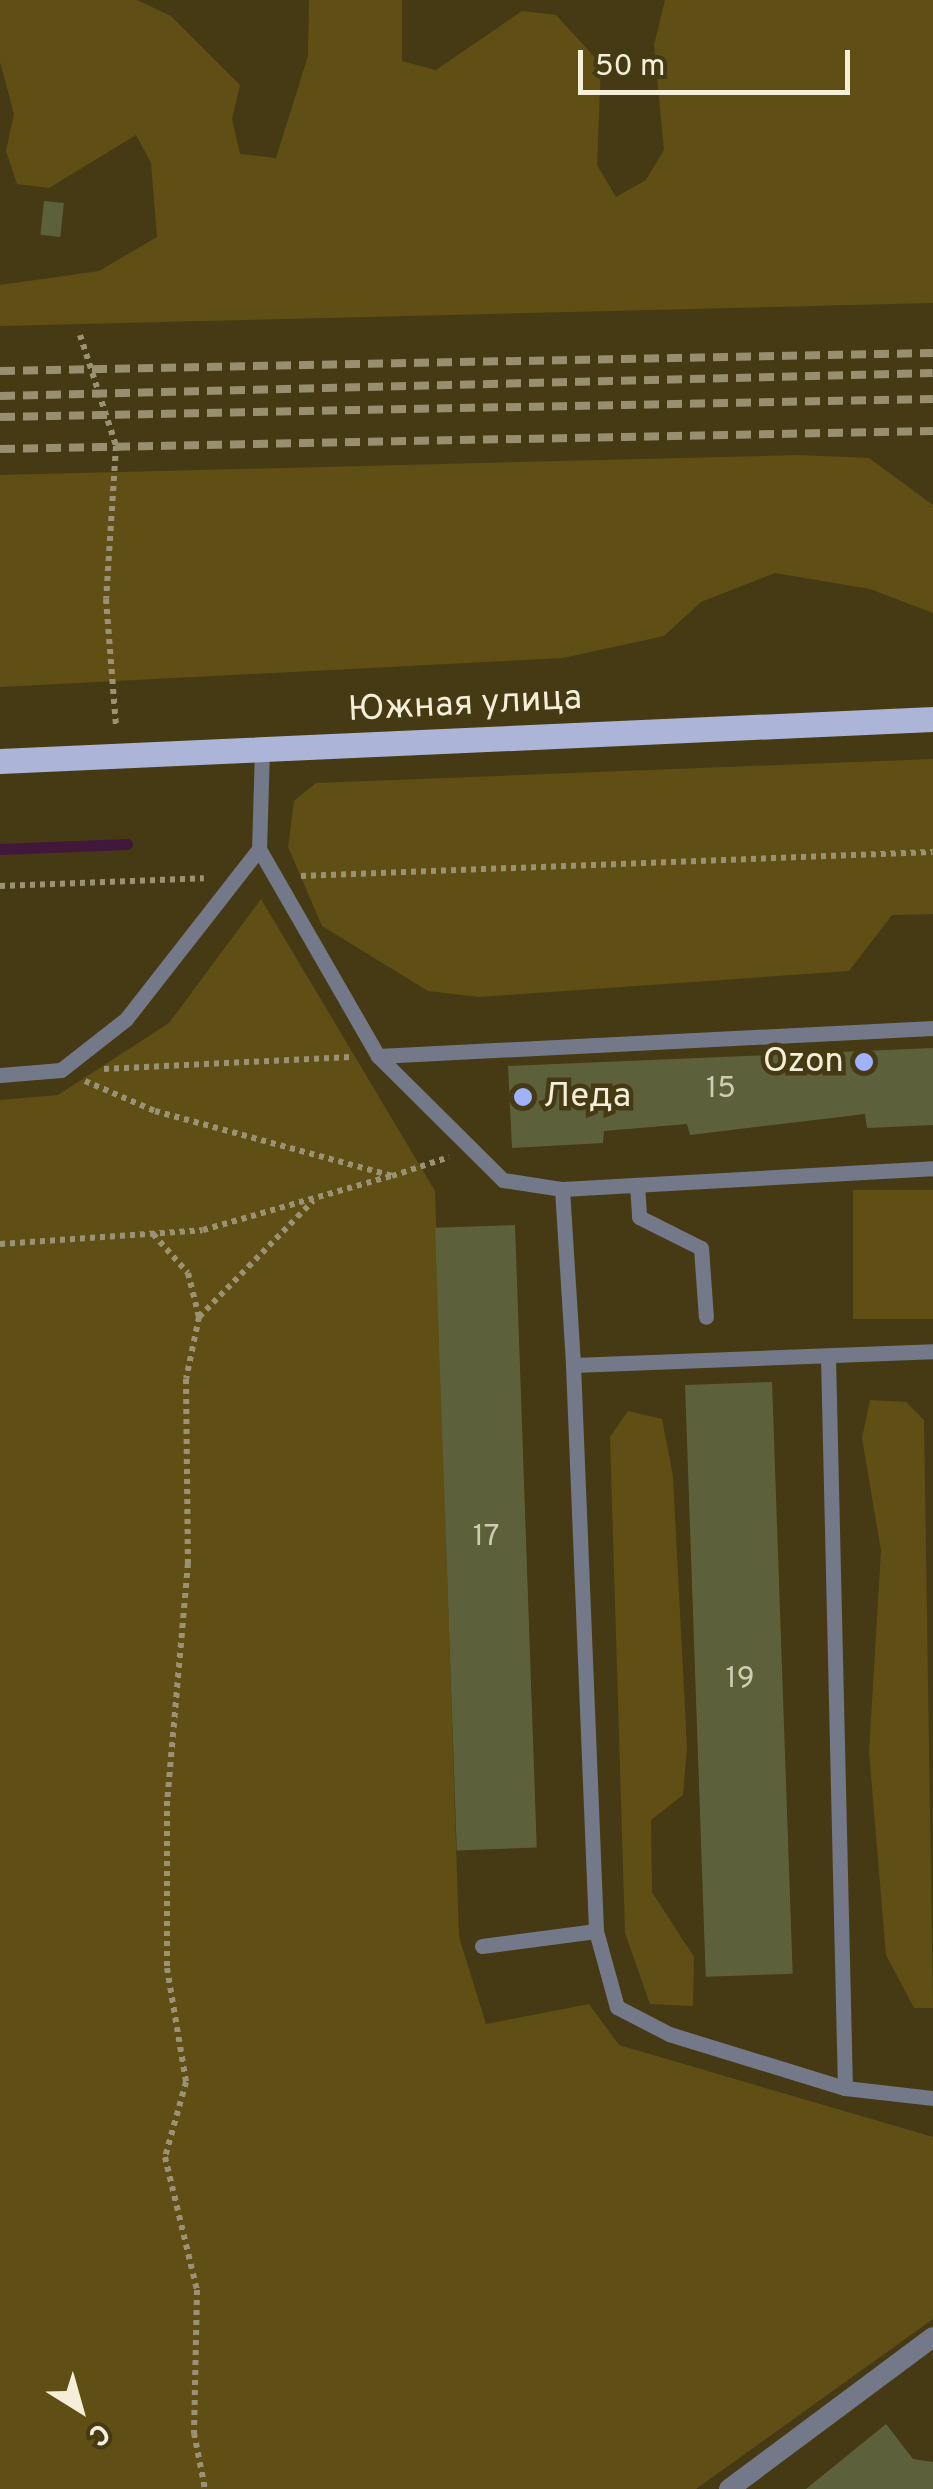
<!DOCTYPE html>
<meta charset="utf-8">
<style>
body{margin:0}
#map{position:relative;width:933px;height:2489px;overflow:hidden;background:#453a13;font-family:Overpass,sans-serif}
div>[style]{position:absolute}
.green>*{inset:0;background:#5f4f15;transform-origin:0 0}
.stream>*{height:11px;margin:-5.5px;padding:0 5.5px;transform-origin:5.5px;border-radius:5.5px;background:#42173c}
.building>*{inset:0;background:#5d613b;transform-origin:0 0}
.path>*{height:6px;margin-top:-3px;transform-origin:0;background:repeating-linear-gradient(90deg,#9b9274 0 5px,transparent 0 10px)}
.service>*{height:15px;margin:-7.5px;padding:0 7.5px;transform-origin:7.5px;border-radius:7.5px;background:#747989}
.minor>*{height:20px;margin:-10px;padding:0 10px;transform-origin:10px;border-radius:10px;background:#747989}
.primary>*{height:25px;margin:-12.5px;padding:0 12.5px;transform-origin:12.5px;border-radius:12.5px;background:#acb5d7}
.rail>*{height:8px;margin-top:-4px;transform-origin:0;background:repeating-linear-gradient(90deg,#978f70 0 15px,transparent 0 23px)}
.dots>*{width:28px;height:28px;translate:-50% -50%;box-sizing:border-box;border:5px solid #453a13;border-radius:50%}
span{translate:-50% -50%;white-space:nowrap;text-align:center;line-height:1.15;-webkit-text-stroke:9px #453a13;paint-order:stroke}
.number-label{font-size:30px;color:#cfccb2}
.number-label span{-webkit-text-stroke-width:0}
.street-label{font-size:35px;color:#f5efda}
.poi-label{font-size:35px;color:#f5efda}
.right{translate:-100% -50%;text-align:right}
.left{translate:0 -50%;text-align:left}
.north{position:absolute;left:30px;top:2359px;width:100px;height:100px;-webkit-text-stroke:8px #453a13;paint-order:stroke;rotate:143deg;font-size:28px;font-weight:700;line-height:40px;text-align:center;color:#f5efda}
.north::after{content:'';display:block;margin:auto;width:35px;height:45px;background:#f5efda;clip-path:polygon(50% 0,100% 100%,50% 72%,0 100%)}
.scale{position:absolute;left:578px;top:50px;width:272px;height:45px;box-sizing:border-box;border:5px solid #f5efda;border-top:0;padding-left:12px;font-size:30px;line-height:35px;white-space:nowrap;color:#f5efda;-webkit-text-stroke:8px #453a13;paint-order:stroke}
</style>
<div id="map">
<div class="green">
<div style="clip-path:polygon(0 0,137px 0,171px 16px,240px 85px,232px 119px,240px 154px,276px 158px,308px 56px,309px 0,402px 0,402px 61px,436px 70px,522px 11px,556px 15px,601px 64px,597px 165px,616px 197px,646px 180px,664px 150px,654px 45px,665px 0,933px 0,933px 303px,0 326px,0 285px,99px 271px,157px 237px,151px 163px,136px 135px,49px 188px,17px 184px,6px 151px,14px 114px,0 62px)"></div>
<div style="clip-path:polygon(799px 455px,869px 458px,933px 505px,933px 613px,870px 589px,775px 573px,701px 602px,664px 636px,563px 658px,0 687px,0 475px)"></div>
<div style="clip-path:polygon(933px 759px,933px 914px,892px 915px,849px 971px,479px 997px,428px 991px,322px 926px,288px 847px,294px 801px,316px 783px)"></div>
<div style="clip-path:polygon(261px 899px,435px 1191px,459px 1937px,486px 2024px,589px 2004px,619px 2045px,933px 2137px,933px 2319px,696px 2489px,0 2489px,0 1100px,58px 1095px,169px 1023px)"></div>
<div style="left:933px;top:1190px;width:129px;height:80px;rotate:90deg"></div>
<div style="clip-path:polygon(870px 1400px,906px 1402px,924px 1420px,933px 2008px,914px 2008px,886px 1955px,869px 1752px,881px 1551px,862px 1438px)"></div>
<div style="clip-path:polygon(628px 1411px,662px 1419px,673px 1476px,687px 1748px,683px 1795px,651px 1820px,652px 1892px,694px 1957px,693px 2006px,650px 2004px,625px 1933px,610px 1437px)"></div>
</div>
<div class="stream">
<div style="left:0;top:849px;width:127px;rotate:-2.3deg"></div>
</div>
<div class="building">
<div style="left:44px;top:201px;width:20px;height:34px;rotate:6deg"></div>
<div style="clip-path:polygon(933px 1048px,933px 1125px,867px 1128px,865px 1114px,690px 1135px,687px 1124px,604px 1131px,603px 1143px,512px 1148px,508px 1066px)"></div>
<div style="left:515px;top:1225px;width:623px;height:80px;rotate:88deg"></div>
<div style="left:772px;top:1382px;width:592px;height:87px;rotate:88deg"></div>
<div style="clip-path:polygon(886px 2424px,913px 2459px,933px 2462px,933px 2489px,806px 2489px)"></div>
</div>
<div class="path">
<div style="left:80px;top:335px;width:117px;rotate:72deg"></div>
<div style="left:116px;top:446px;width:153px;rotate:93.7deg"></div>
<div style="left:106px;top:599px;width:127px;rotate:85.5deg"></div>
<div style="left:301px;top:876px;width:632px;rotate:-2.17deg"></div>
<div style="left:0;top:886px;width:204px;rotate:-2.2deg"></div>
<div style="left:104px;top:1069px;width:247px;rotate:-2.8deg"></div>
<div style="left:85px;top:1081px;width:76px;rotate:23.2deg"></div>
<div style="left:155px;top:1111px;width:246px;rotate:15.3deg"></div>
<div style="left:392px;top:1176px;width:60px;rotate:-18.4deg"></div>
<div style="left:153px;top:1234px;width:52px;rotate:48.1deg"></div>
<div style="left:188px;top:1273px;width:45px;rotate:76deg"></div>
<div style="left:199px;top:1317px;width:63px;rotate:101.8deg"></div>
<div style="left:186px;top:1379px;width:184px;rotate:89.4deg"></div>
<div style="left:188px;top:1563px;width:239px;rotate:95deg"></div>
<div style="left:167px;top:1801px;width:167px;rotate:90deg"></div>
<div style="left:167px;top:1968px;width:116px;rotate:80.5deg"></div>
<div style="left:186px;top:2082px;width:78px;rotate:105.6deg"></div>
<div style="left:165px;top:2157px;width:137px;rotate:76.5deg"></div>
<div style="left:197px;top:2290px;width:143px;rotate:91.2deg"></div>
<div style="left:194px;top:2433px;width:57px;rotate:78.9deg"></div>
<div style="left:0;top:1244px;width:203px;rotate:-3.9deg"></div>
<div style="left:203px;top:1230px;width:196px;rotate:-16deg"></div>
<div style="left:199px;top:1317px;width:163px;rotate:-45.5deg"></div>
</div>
<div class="service">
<div style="left:262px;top:749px;width:100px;rotate:91.7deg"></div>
<div style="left:259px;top:849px;width:239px;rotate:60.1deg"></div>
<div style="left:378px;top:1056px;width:176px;rotate:44.8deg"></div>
<div style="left:503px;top:1180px;width:60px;rotate:8.7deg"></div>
<div style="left:562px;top:1189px;width:176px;rotate:86.4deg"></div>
<div style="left:573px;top:1365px;width:360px;rotate:-2.2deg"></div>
<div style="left:378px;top:1056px;width:556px;rotate:-2.89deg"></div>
<div style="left:0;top:1075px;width:61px;rotate:-4.7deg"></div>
<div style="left:61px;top:1070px;width:83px;rotate:-38.1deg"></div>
<div style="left:126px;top:1019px;width:216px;rotate:-52deg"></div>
<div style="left:637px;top:1185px;width:32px;rotate:86deg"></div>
<div style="left:639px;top:1217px;width:69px;rotate:26.6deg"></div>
<div style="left:701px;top:1248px;width:69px;rotate:85.9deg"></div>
<div style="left:562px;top:1189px;width:372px;rotate:-3.2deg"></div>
<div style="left:828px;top:1357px;width:731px;rotate:88.67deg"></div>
<div style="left:845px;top:2088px;width:89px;rotate:6.5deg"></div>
<div style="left:573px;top:1365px;width:566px;rotate:87.67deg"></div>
<div style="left:596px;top:1931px;width:79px;rotate:74.6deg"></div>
<div style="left:617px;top:2007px;width:59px;rotate:27.4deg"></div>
<div style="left:669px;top:2034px;width:184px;rotate:17.1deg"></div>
<div style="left:482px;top:1946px;width:115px;rotate:-7.5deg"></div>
</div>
<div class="minor">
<div style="left:729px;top:2489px;width:254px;rotate:-36.7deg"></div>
</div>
<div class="primary">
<div style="left:0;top:761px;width:934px;rotate:-2.58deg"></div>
</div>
<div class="rail">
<div style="left:0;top:371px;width:933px;rotate:-1.11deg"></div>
<div style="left:0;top:396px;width:933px;rotate:-1.41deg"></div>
<div style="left:0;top:417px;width:933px;rotate:-1.11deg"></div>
<div style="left:0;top:449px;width:933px;rotate:-1.11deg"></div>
</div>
<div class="dots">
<div style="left:864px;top:1062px;background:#a1b2fd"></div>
<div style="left:523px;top:1097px;background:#a1b2fd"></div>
</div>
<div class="number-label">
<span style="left:721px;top:1090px">15</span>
<span style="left:486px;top:1538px">17</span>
<span style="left:740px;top:1680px">19</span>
</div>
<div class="street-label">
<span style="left:465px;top:705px;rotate:-3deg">Южная улица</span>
</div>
<div class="poi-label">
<span class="right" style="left:844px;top:1062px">Ozon</span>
<span class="left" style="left:543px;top:1097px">Леда</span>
</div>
<div class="north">С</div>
<div class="scale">50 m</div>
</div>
